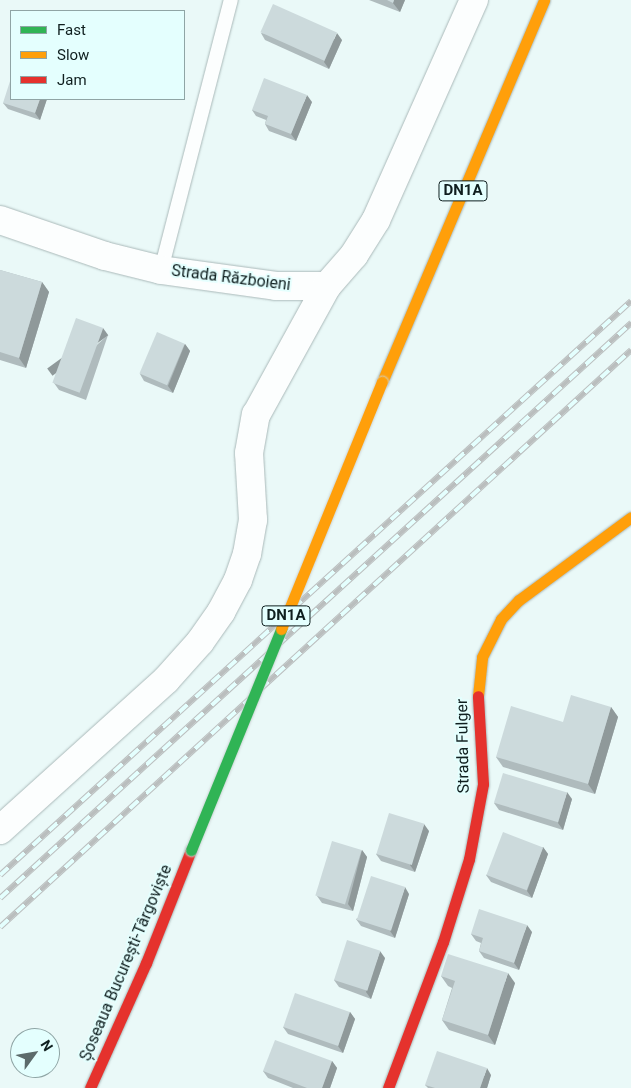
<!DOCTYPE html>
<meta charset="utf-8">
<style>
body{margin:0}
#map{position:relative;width:631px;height:1088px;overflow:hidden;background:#eaf9f8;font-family:Roboto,sans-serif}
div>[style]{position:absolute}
.roads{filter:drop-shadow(0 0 1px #aab9b9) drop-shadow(0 0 1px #aab9b9)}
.lane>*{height:14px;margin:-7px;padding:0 7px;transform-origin:7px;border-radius:7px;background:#fcfefe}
.street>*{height:28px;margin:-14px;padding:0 14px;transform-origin:14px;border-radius:14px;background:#fcfefe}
.slow>*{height:11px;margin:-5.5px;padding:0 5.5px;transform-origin:5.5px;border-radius:5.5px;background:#ff9f0a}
.jam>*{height:11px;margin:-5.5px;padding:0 5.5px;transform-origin:5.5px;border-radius:5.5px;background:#e5322d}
.rail>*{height:5.5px;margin-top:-2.75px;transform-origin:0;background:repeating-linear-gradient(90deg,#e4fffe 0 11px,#babebe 0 22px);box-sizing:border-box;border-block:1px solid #babebe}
.bridges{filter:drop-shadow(0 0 1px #ccd4d4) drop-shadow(0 0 1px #ccd4d4)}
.fast-bridge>*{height:11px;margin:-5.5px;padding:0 5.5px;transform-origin:5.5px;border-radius:5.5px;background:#30b455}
.slow-bridge>*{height:11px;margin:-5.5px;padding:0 5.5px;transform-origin:5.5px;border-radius:5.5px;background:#ff9f0a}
.wall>*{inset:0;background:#afbbbd}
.shaded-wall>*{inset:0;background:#8f999a;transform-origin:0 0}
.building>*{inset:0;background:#ccdadc;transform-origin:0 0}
span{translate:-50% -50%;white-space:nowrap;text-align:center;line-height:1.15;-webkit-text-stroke:4px #e4fffe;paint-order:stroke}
.shield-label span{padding:1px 4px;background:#e4fffe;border:1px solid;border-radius:4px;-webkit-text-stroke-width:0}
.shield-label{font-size:15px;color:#0f1f1f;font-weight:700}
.street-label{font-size:16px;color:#0f1f1f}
.legend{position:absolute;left:10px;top:10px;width:175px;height:90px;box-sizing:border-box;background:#e4fffe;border:1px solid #8fa5a5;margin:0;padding:6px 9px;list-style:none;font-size:15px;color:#0f1f1f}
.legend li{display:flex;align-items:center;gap:10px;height:25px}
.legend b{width:25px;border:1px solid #8fa5a5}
.north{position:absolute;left:10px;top:1028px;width:50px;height:50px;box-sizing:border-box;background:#e4fffe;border:1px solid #8fa5a5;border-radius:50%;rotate:58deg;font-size:14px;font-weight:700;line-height:20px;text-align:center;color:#0f1f1f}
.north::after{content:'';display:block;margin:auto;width:18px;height:22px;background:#5c6b6b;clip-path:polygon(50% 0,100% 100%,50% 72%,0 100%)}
</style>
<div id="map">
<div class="roads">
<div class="lane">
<div style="left:161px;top:270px;width:279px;rotate:-75.5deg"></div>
</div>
<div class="street">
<div style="left:0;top:220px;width:111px;rotate:18.9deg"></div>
<div style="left:105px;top:256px;width:58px;rotate:14deg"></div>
<div style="left:161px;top:270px;width:116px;rotate:7.9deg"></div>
<div style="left:276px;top:286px;width:51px"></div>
<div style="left:0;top:830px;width:224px;rotate:-42.1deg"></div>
<div style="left:166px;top:680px;width:51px;rotate:-48.2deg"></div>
<div style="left:200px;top:642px;width:37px;rotate:-55deg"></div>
<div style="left:221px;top:612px;width:36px;rotate:-62deg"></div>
<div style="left:238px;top:580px;width:28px;rotate:-71deg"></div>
<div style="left:247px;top:554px;width:35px;rotate:-80deg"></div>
<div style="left:253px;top:520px;width:67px;rotate:-93.4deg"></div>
<div style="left:249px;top:453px;width:39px;rotate:-80deg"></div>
<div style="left:256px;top:415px;width:147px;rotate:-61.2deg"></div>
<div style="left:327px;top:286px;width:41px;rotate:-48.9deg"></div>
<div style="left:354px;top:255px;width:41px;rotate:-57.8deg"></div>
<div style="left:376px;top:220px;width:241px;rotate:-66deg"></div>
</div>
<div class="slow">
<div style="left:382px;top:382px;width:415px;rotate:-67deg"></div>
<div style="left:478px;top:696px;width:39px;rotate:-84deg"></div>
<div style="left:482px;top:657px;width:42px;rotate:-63.4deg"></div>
<div style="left:501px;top:619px;width:26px;rotate:-47deg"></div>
<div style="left:519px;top:600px;width:139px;rotate:-36.5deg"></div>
</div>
<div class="jam">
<div style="left:90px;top:1088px;width:137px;rotate:-65.9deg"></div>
<div style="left:146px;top:963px;width:122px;rotate:-68.3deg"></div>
<div style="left:388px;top:1088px;width:156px;rotate:-69.4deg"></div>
<div style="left:443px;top:942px;width:87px;rotate:-72.6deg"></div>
<div style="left:469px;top:859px;width:76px;rotate:-79.4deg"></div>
<div style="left:483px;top:784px;width:88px;rotate:-93.3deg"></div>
</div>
</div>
<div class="rail">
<div style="left:0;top:875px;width:853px;rotate:-42.29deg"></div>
<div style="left:0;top:898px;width:854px;rotate:-42.34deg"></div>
<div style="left:0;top:927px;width:855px;rotate:-42.44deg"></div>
</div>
<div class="bridges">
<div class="fast-bridge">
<div style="left:191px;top:850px;width:239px;rotate:-67.8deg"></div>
</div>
<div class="slow-bridge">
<div style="left:281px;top:629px;width:267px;rotate:-67.8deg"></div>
</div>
</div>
<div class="wall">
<div style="clip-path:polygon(369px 0,405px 0,400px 12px)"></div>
<div style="clip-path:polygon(261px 33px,342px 40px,329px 69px,265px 40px)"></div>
<div style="clip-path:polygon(11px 99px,47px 99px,40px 120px,8px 109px,3px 103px)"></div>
<div style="clip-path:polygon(312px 102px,296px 141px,269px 131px,265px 124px,266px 120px,256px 116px,252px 110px)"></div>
<div style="clip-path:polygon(0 270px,42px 282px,49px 292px,26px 368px,0 360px)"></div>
<div style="clip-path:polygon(108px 335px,86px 400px,59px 390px,54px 383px)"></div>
<div style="clip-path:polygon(185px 344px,190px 351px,173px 393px,144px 381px,140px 374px)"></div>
<div style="clip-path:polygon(611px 707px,618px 717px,595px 794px,503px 767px,496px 757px)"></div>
<div style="clip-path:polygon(572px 799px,563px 830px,499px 810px,494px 803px)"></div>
<div style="clip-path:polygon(429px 831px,415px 872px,381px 861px,376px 854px)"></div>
<div style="clip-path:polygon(543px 847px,548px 854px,532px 898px,491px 882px,486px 875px)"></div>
<div style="clip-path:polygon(362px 850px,367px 857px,353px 911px,322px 903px,317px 896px)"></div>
<div style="clip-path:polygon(409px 894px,395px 938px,361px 926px,356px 919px)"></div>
<div style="clip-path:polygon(532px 932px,519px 970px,484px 958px,479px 951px,481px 943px,476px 941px,471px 934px)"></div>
<div style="clip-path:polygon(385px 958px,371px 999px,339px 987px,334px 980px)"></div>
<div style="clip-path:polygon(441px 976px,515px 983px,495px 1045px,449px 1030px,442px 1020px,452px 988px,448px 986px)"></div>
<div style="clip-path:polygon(350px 1012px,355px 1019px,343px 1053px,288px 1034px,283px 1027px)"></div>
<div style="clip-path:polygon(332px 1061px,337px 1068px,330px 1088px,293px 1088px,268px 1078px,263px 1071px)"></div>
<div style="clip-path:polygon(491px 1075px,487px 1088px,428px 1088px,425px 1085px)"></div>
</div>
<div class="shaded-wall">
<div style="clip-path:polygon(394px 0,405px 0,400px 12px,393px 3px)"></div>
<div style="clip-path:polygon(337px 33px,342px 40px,329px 69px,324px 62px)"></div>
<div style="clip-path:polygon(307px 95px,312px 102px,296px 141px,291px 134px)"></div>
<div style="clip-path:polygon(40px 99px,47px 99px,40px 120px,35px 113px)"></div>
<div style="clip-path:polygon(42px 282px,49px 292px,26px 368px,19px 358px)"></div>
<div style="left:103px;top:328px;width:9px;height:69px;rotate:54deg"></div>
<div style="clip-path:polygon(185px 344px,190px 351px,173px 393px,168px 386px)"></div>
<div style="clip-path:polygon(611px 707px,618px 717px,595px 794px,588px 784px)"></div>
<div style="clip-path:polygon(567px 792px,572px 799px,563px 830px,558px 823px)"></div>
<div style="clip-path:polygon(424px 824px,429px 831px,415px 872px,410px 865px)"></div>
<div style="clip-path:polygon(543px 847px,548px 854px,532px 898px,527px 891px)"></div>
<div style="clip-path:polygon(362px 850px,367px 857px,353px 911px,348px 904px)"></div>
<div style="clip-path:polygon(405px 887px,409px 894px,395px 938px,390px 931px)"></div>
<div style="clip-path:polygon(527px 925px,532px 932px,519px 970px,514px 963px)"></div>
<div style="clip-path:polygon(380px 951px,385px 958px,371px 999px,366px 992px)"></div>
<div style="clip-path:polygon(508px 973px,515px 983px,495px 1045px,488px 1035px)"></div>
<div style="clip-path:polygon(350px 1012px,355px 1019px,343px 1053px,338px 1046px)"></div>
<div style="clip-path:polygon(332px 1061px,337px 1068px,330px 1088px,322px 1088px)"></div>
<div style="clip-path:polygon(487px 1068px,491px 1075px,487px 1088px,480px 1088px)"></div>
</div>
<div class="building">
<div style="clip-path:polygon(387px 0,394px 0,393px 3px)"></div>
<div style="left:273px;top:4px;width:70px;height:31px;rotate:24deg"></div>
<div style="clip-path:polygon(11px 78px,11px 99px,40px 99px,35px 113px,3px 103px)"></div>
<div style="clip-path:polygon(264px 78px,307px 95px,291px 134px,265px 124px,268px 116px,252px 110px)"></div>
<div style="clip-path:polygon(0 270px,42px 282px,19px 358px,0 352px)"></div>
<div style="left:76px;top:318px;width:29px;height:69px;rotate:20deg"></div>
<div style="left:157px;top:332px;width:30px;height:45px;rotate:23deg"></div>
<div style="clip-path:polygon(571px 695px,611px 707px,588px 784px,496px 757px,511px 706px,563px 722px)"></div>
<div style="left:503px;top:773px;width:67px;height:31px;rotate:17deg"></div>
<div style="left:389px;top:813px;width:37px;height:43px;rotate:17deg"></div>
<div style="left:503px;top:832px;width:43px;height:46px;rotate:21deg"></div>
<div style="left:332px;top:841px;width:31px;height:57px;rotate:17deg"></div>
<div style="left:371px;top:876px;width:36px;height:46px;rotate:18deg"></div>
<div style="clip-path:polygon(479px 909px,527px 925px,514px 963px,479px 951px,483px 938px,471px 934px)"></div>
<div style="left:347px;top:940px;width:35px;height:42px;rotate:18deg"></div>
<div style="clip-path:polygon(448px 954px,508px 973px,488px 1035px,442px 1020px,455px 981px,441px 976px)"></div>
<div style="left:295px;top:993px;width:58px;height:36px;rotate:19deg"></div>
<div style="clip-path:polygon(275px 1040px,332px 1061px,322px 1088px,307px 1088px,263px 1071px)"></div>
<div style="clip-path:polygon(437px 1051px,487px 1068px,480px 1088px,435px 1088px,425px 1085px)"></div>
</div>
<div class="shield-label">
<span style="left:463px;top:191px">DN1A</span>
<span style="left:286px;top:616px">DN1A</span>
</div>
<div class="street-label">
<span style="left:231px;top:278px;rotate:7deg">Strada Războieni</span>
<span style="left:463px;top:746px;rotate:-91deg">Strada Fulger</span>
<span style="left:126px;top:963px;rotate:-67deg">Șoseaua București-Târgoviște</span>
</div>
<ul class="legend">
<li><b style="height:6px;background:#30b455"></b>Fast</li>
<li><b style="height:6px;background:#ff9f0a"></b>Slow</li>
<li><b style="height:6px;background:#e5322d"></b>Jam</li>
</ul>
<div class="north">N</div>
</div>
